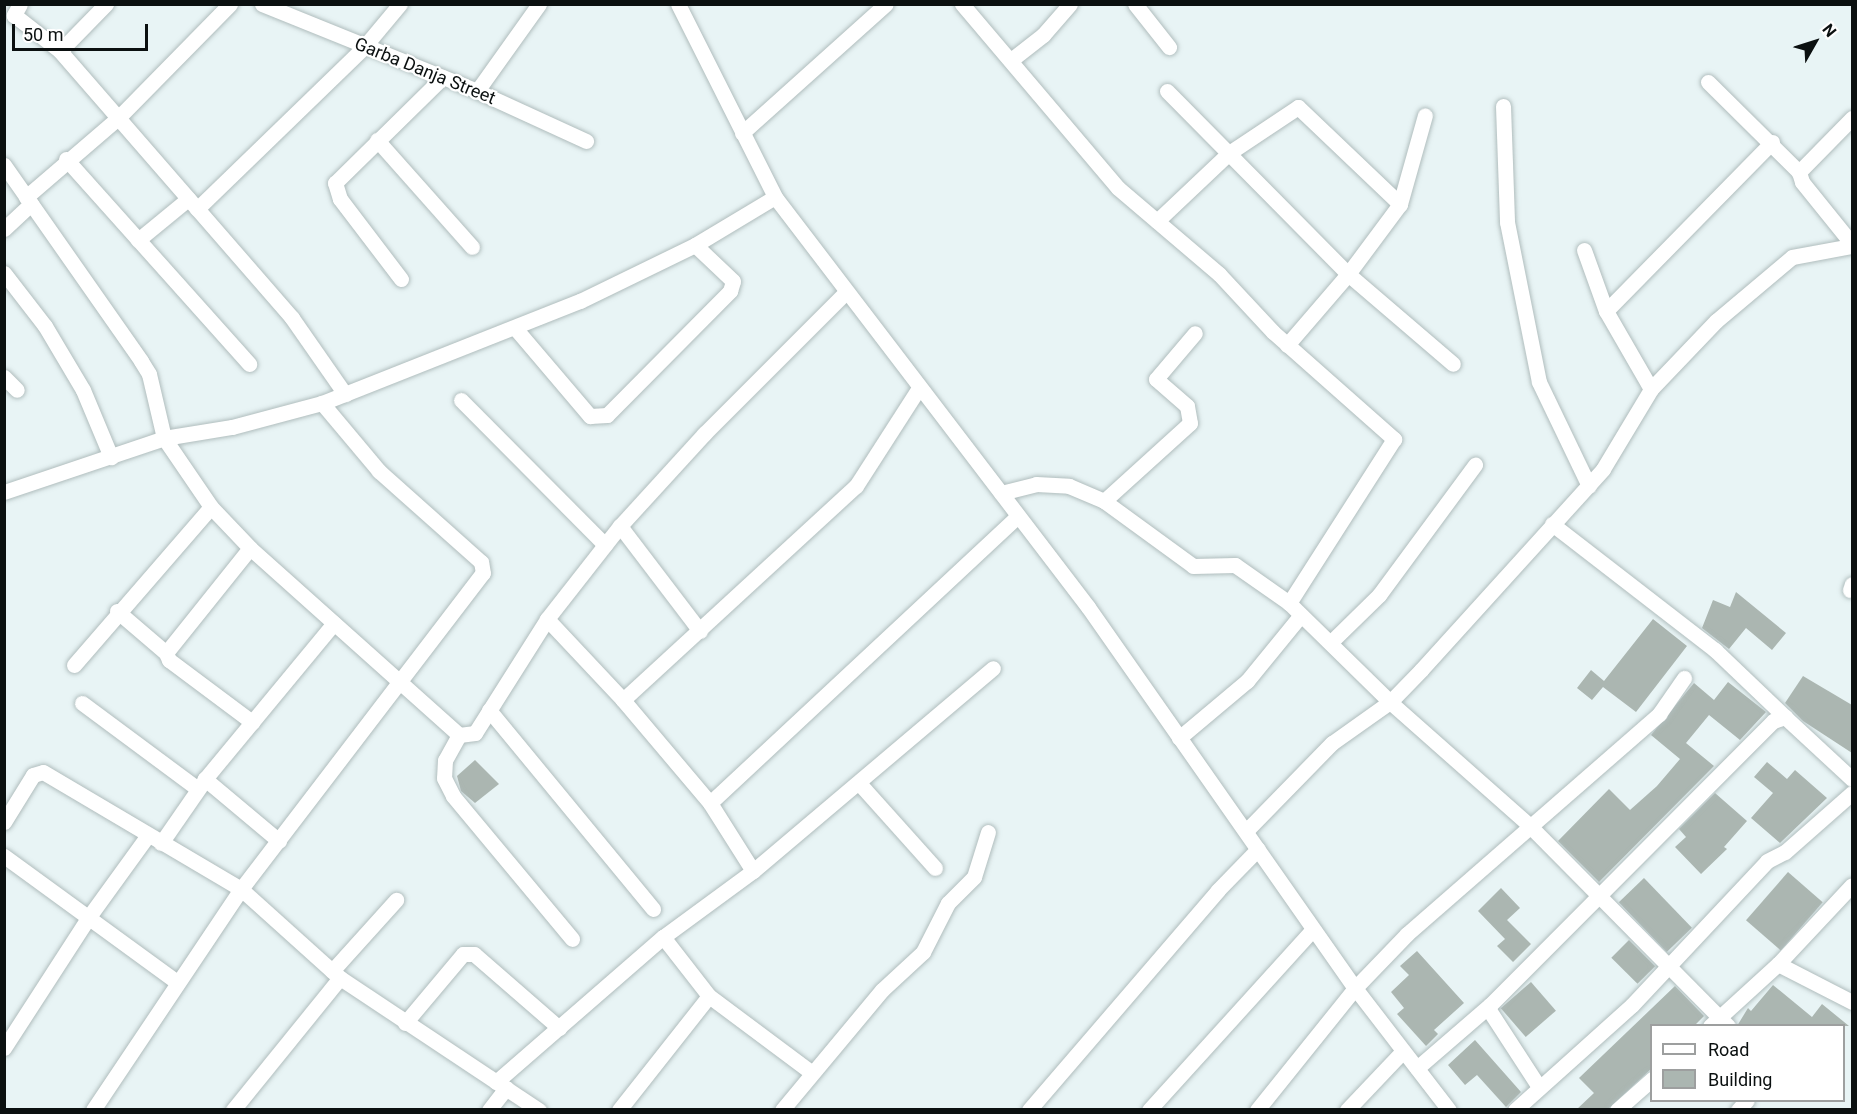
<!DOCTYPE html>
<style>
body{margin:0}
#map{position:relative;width:1857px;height:1114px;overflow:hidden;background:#e8f4f5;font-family:Roboto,sans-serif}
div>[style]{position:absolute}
.building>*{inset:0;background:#abb6b1;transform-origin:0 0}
.roads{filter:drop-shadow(0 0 2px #b0bdbd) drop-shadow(0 0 2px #b0bdbd)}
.minor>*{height:15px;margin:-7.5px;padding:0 7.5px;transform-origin:7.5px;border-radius:7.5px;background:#fff}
span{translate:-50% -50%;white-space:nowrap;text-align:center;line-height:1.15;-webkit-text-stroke:4.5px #fff;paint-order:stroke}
.street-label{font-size:18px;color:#0b1010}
.frame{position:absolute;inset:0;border:6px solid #0b1010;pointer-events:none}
.legend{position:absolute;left:1650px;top:1024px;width:195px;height:78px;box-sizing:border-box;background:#fff;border:2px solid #9d9f9f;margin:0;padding:8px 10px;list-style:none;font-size:18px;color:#0b1010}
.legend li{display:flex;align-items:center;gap:12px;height:30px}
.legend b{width:30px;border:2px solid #9d9f9f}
.north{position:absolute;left:1785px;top:12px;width:60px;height:60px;-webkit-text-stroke:4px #fff;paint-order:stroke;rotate:51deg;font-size:16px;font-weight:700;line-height:24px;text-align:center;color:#0b1010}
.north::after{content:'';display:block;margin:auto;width:21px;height:27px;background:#0b1010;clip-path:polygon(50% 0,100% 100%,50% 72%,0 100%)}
.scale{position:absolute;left:12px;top:24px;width:136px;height:27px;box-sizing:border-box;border:3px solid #0b1010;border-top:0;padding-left:8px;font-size:18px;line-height:21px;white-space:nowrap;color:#0b1010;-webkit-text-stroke:4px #fff;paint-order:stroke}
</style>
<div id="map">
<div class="building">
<div style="clip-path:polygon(1736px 592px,1786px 633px,1772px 650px,1746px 628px,1729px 649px,1702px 628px,1713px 600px,1730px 607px)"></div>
<div style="clip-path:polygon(1653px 619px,1687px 646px,1636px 712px,1603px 687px,1592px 700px,1577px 688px,1591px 670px,1604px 681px)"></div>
<div style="clip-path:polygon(1803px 676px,1852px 705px,1852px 753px,1803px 721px,1785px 703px)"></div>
<div style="clip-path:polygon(1728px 682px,1766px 712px,1740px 740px,1709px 715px,1686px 743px,1714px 766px,1599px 882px,1558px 841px,1609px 789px,1630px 810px,1657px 786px,1680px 759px,1651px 735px,1694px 683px,1714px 700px)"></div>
<div style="clip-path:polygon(475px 760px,499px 784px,475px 803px,461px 791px,457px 776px)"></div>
<div style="clip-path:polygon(1767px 762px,1787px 779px,1795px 770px,1827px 798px,1780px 843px,1751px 818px,1773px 793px,1754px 777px)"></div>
<div style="clip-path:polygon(1715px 793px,1747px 821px,1724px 847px,1727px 849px,1701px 874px,1675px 847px,1686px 837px,1679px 829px)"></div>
<div style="left:1788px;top:872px;width:46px;height:64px;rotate:41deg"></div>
<div style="left:1644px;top:878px;width:69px;height:35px;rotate:46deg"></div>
<div style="clip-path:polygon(1501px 888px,1520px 908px,1507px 920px,1531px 944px,1513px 962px,1497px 946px,1505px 939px,1478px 911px)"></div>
<div style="left:1629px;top:940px;width:37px;height:25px;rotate:45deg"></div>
<div style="clip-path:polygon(1417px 951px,1464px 1003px,1434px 1030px,1438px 1034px,1426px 1046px,1397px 1014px,1404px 1008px,1391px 992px,1409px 975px,1400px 966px)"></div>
<div style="left:1531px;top:982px;width:38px;height:40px;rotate:49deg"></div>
<div style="clip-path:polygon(1773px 985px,1812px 1017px,1822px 1004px,1849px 1026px,1737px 1026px,1748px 1008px,1751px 1011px)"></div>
<div style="clip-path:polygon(1675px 986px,1704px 1016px,1694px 1026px,1652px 1026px,1652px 1068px,1607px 1110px,1576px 1110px,1594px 1093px,1579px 1078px)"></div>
<div style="clip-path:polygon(1475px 1040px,1521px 1092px,1506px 1107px,1477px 1075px,1465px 1085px,1448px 1065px)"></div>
</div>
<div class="roads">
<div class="minor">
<div style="left:20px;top:4px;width:13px;rotate:119deg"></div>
<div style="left:14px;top:15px;width:58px;rotate:38deg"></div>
<div style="left:60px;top:51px;width:354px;rotate:49deg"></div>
<div style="left:292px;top:318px;width:93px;rotate:55.1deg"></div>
<div style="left:262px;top:4px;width:232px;rotate:22deg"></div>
<div style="left:477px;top:91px;width:120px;rotate:24.6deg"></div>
<div style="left:678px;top:4px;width:216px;rotate:63.3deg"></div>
<div style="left:775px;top:197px;width:516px;rotate:52.64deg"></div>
<div style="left:1088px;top:607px;width:465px;rotate:55deg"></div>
<div style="left:1355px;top:988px;width:154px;rotate:52.4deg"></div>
<div style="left:962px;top:4px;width:241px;rotate:49.7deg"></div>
<div style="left:1118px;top:188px;width:133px;rotate:40.4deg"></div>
<div style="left:1219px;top:274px;width:79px;rotate:47deg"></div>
<div style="left:1273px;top:332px;width:162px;rotate:41.5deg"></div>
<div style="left:1394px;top:439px;width:195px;rotate:122.6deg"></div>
<div style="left:1135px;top:4px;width:55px;rotate:51.7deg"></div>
<div style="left:60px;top:51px;width:66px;rotate:-45.6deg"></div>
<div style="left:1011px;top:60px;width:41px;rotate:-38deg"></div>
<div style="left:1043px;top:35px;width:41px;rotate:-48.9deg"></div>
<div style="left:1708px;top:82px;width:128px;rotate:44.7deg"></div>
<div style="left:477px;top:91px;width:107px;rotate:-54.5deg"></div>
<div style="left:1167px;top:91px;width:257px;rotate:45.3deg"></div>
<div style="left:1348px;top:274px;width:138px;rotate:40.6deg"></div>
<div style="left:1503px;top:106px;width:116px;rotate:88deg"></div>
<div style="left:1507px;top:222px;width:163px;rotate:78.7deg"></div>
<div style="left:1539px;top:382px;width:115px;rotate:64.3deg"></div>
<div style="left:1852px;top:118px;width:76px;rotate:134.5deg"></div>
<div style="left:1799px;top:172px;width:10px;rotate:73deg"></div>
<div style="left:1802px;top:182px;width:80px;rotate:51.1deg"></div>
<div style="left:742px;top:133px;width:193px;rotate:-41.9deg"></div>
<div style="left:377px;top:140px;width:143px;rotate:48.4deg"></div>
<div style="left:66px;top:159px;width:275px;rotate:48.2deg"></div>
<div style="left:4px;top:165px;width:239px;rotate:55deg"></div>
<div style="left:141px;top:361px;width:15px;rotate:58deg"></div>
<div style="left:149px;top:374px;width:66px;rotate:76.8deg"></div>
<div style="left:164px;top:438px;width:83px;rotate:55.7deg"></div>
<div style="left:211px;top:507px;width:57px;rotate:46.4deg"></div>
<div style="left:250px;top:548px;width:280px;rotate:41.8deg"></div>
<div style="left:459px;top:735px;width:16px;rotate:-7deg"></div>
<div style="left:475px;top:733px;width:135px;rotate:-57.7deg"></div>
<div style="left:547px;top:619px;width:118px;rotate:-51.9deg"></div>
<div style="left:620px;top:526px;width:125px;rotate:-47.6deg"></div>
<div style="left:704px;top:434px;width:201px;rotate:-45deg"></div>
<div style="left:26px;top:197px;width:121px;rotate:-40.7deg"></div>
<div style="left:118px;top:118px;width:160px;rotate:-45.5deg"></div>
<div style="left:197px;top:209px;width:233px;rotate:-44.1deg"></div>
<div style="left:364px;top:47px;width:56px;rotate:-50.1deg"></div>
<div style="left:1157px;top:221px;width:99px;rotate:-43.4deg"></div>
<div style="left:1229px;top:153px;width:83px;rotate:-33.7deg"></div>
<div style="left:1298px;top:107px;width:141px;rotate:43.6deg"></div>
<div style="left:4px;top:229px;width:37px;rotate:-43deg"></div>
<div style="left:138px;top:240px;width:65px;rotate:-39.4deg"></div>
<div style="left:1584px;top:250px;width:65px;rotate:70.2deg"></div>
<div style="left:1606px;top:311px;width:90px;rotate:60deg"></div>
<div style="left:4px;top:273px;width:67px;rotate:52.3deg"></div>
<div style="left:45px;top:326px;width:74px;rotate:59.3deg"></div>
<div style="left:83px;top:390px;width:73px;rotate:67.3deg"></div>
<div style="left:401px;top:279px;width:101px;rotate:-127.3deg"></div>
<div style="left:340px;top:199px;width:17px;rotate:-107deg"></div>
<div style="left:335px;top:183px;width:151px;rotate:-44.5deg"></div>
<div style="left:1606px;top:311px;width:237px;rotate:-45.5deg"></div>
<div style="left:515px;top:328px;width:116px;rotate:49.6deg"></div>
<div style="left:590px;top:416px;width:17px;rotate:-3deg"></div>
<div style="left:607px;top:415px;width:175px;rotate:-45.2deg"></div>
<div style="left:730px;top:291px;width:10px;rotate:-73deg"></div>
<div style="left:733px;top:281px;width:52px;rotate:-136.5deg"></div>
<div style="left:1287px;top:345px;width:94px;rotate:-49.3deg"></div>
<div style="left:1348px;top:274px;width:87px;rotate:-53.4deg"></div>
<div style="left:1400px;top:204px;width:92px;rotate:-74.3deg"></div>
<div style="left:4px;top:377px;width:18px;rotate:45deg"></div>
<div style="left:461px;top:400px;width:204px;rotate:45.2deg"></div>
<div style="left:4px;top:492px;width:169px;rotate:-18.6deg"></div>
<div style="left:164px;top:438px;width:69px;rotate:-9.2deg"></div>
<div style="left:232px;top:427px;width:93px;rotate:-14.9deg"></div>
<div style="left:322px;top:403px;width:277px;rotate:-21.6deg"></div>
<div style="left:580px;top:301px;width:128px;rotate:-26deg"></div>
<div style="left:695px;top:245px;width:93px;rotate:-31deg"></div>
<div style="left:1001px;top:493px;width:36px;rotate:-14deg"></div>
<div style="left:1036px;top:484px;width:33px;rotate:3deg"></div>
<div style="left:1069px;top:486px;width:38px;rotate:23deg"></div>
<div style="left:1104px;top:501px;width:110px;rotate:36.1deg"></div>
<div style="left:1193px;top:566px;width:42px;rotate:-1.4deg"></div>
<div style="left:1235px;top:565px;width:66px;rotate:35.1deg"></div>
<div style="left:1289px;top:603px;width:141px;rotate:44.4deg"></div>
<div style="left:1390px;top:702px;width:186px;rotate:41.5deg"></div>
<div style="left:1529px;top:825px;width:283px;rotate:45.3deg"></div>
<div style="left:1104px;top:501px;width:116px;rotate:-42.2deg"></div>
<div style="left:1190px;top:423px;width:17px;rotate:-100deg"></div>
<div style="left:1187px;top:406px;width:41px;rotate:-138.9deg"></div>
<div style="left:1156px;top:379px;width:60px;rotate:-49.7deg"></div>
<div style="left:1552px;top:524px;width:206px;rotate:37.7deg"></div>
<div style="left:1715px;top:650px;width:97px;rotate:43.7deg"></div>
<div style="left:620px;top:526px;width:132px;rotate:52.7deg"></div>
<div style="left:250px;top:548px;width:134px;rotate:128.7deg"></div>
<div style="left:166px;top:653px;width:8px;rotate:67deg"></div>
<div style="left:169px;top:660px;width:104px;rotate:36.8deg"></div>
<div style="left:1850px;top:590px;width:6px;rotate:-72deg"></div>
<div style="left:117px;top:611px;width:65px;rotate:40.6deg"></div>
<div style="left:547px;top:619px;width:111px;rotate:46.8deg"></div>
<div style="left:1332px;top:641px;width:66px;rotate:-44.4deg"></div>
<div style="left:1379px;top:595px;width:162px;rotate:-53.6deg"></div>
<div style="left:74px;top:665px;width:209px;rotate:-49.1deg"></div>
<div style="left:82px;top:703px;width:144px;rotate:36.6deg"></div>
<div style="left:489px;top:710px;width:258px;rotate:50.5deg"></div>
<div style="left:459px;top:735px;width:29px;rotate:119deg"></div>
<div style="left:445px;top:760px;width:18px;rotate:93deg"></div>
<div style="left:444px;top:778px;width:20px;rotate:63deg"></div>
<div style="left:453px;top:796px;width:186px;rotate:50.2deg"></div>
<div style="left:1179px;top:738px;width:89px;rotate:-40deg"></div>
<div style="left:1247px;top:681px;width:84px;rotate:-50.8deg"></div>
<div style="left:859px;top:783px;width:114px;rotate:48.2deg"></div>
<div style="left:710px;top:803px;width:421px;rotate:-43deg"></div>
<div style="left:4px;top:822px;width:55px;rotate:-58.3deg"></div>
<div style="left:33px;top:775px;width:10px;rotate:-17deg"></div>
<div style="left:43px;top:772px;width:230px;rotate:30.6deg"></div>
<div style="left:241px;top:889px;width:133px;rotate:42deg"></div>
<div style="left:340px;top:978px;width:239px;rotate:33.6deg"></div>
<div style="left:1246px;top:831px;width:123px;rotate:-45.7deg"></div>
<div style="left:1332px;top:743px;width:71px;rotate:-35.3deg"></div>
<div style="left:1390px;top:702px;width:45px;rotate:-45.9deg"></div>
<div style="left:1421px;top:670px;width:271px;rotate:-47.8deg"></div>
<div style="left:1603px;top:469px;width:93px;rotate:-59deg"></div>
<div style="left:1651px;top:389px;width:94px;rotate:-46.3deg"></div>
<div style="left:1716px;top:321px;width:99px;rotate:-40.1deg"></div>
<div style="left:1792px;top:257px;width:61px;rotate:-10.4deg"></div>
<div style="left:279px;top:841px;width:97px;rotate:-140deg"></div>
<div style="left:205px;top:779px;width:202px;rotate:-50.4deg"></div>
<div style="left:161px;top:843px;width:75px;rotate:-55.3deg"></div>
<div style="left:4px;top:856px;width:215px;rotate:36.1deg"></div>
<div style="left:753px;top:871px;width:314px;rotate:-40.2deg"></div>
<div style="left:1778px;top:964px;width:83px;rotate:27.2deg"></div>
<div style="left:332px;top:971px;width:96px;rotate:-48deg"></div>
<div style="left:709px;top:996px;width:127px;rotate:36.7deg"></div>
<div style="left:405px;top:1023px;width:90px;rotate:-50deg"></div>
<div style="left:463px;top:954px;width:11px"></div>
<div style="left:474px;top:954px;width:113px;rotate:41deg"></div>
<div style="left:1710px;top:1026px;width:92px;rotate:-42.4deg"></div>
<div style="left:1778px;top:964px;width:108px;rotate:-46.9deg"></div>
<div style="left:4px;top:1048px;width:155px;rotate:-57.1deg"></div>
<div style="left:88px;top:918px;width:102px;rotate:-54.1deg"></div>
<div style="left:1417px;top:1068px;width:96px;rotate:-40.8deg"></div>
<div style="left:496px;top:1082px;width:221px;rotate:-41deg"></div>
<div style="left:1539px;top:1087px;width:92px;rotate:-123deg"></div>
<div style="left:1489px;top:1010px;width:5px;rotate:-79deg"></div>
<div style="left:1490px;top:1005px;width:401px;rotate:-45.1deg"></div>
<div style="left:1773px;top:721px;width:13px;rotate:-18deg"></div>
<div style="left:1785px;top:717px;width:91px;rotate:42.8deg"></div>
<div style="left:93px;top:1110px;width:266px;rotate:-56.2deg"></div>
<div style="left:241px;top:889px;width:398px;rotate:-52.6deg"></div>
<div style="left:483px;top:573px;width:11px;rotate:-100deg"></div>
<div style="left:481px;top:562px;width:137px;rotate:-138.3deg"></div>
<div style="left:379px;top:471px;width:89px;rotate:-130deg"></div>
<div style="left:233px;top:1110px;width:170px;rotate:-51deg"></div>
<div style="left:489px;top:1110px;width:28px;rotate:-52deg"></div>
<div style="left:619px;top:1110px;width:145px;rotate:-51.7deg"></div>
<div style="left:709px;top:996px;width:75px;rotate:-127.9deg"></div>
<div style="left:663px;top:937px;width:112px;rotate:-36.3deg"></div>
<div style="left:753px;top:871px;width:80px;rotate:-122.3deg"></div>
<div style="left:710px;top:803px;width:135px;rotate:-130.2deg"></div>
<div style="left:623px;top:700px;width:316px;rotate:-42.6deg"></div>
<div style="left:856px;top:486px;width:117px;rotate:-57.3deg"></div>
<div style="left:782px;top:1110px;width:156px;rotate:-50.2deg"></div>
<div style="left:882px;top:990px;width:56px;rotate:-42.8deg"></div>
<div style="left:923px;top:952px;width:55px;rotate:-63deg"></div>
<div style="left:948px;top:903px;width:37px;rotate:-45deg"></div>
<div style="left:974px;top:877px;width:47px;rotate:-72.7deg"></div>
<div style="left:1029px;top:1110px;width:290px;rotate:-49.3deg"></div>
<div style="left:1218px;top:890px;width:57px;rotate:-45.7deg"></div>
<div style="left:1149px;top:1110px;width:244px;rotate:-47.8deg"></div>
<div style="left:1257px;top:1110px;width:156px;rotate:-51.2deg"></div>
<div style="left:1355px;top:988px;width:75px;rotate:-46.1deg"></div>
<div style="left:1407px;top:934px;width:335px;rotate:-41.1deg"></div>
<div style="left:1659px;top:714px;width:44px;rotate:-55.2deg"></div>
<div style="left:1347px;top:1110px;width:81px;rotate:-46.5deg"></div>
<div style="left:1515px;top:1110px;width:157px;rotate:-41.9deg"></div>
<div style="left:1632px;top:1005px;width:197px;rotate:-46.8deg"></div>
<div style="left:1767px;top:861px;width:20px;rotate:-27deg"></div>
<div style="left:1785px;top:852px;width:89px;rotate:-41.4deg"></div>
<div style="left:1617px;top:1110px;width:47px;rotate:-41.5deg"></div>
<div style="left:1738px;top:1110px;width:13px;rotate:-48deg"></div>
</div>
</div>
<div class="street-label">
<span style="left:425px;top:71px;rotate:22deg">Garba Danja Street</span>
</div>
<div class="frame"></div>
<ul class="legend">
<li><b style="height:8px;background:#fff"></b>Road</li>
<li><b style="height:16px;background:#abb6b1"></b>Building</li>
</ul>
<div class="north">N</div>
<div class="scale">50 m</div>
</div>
